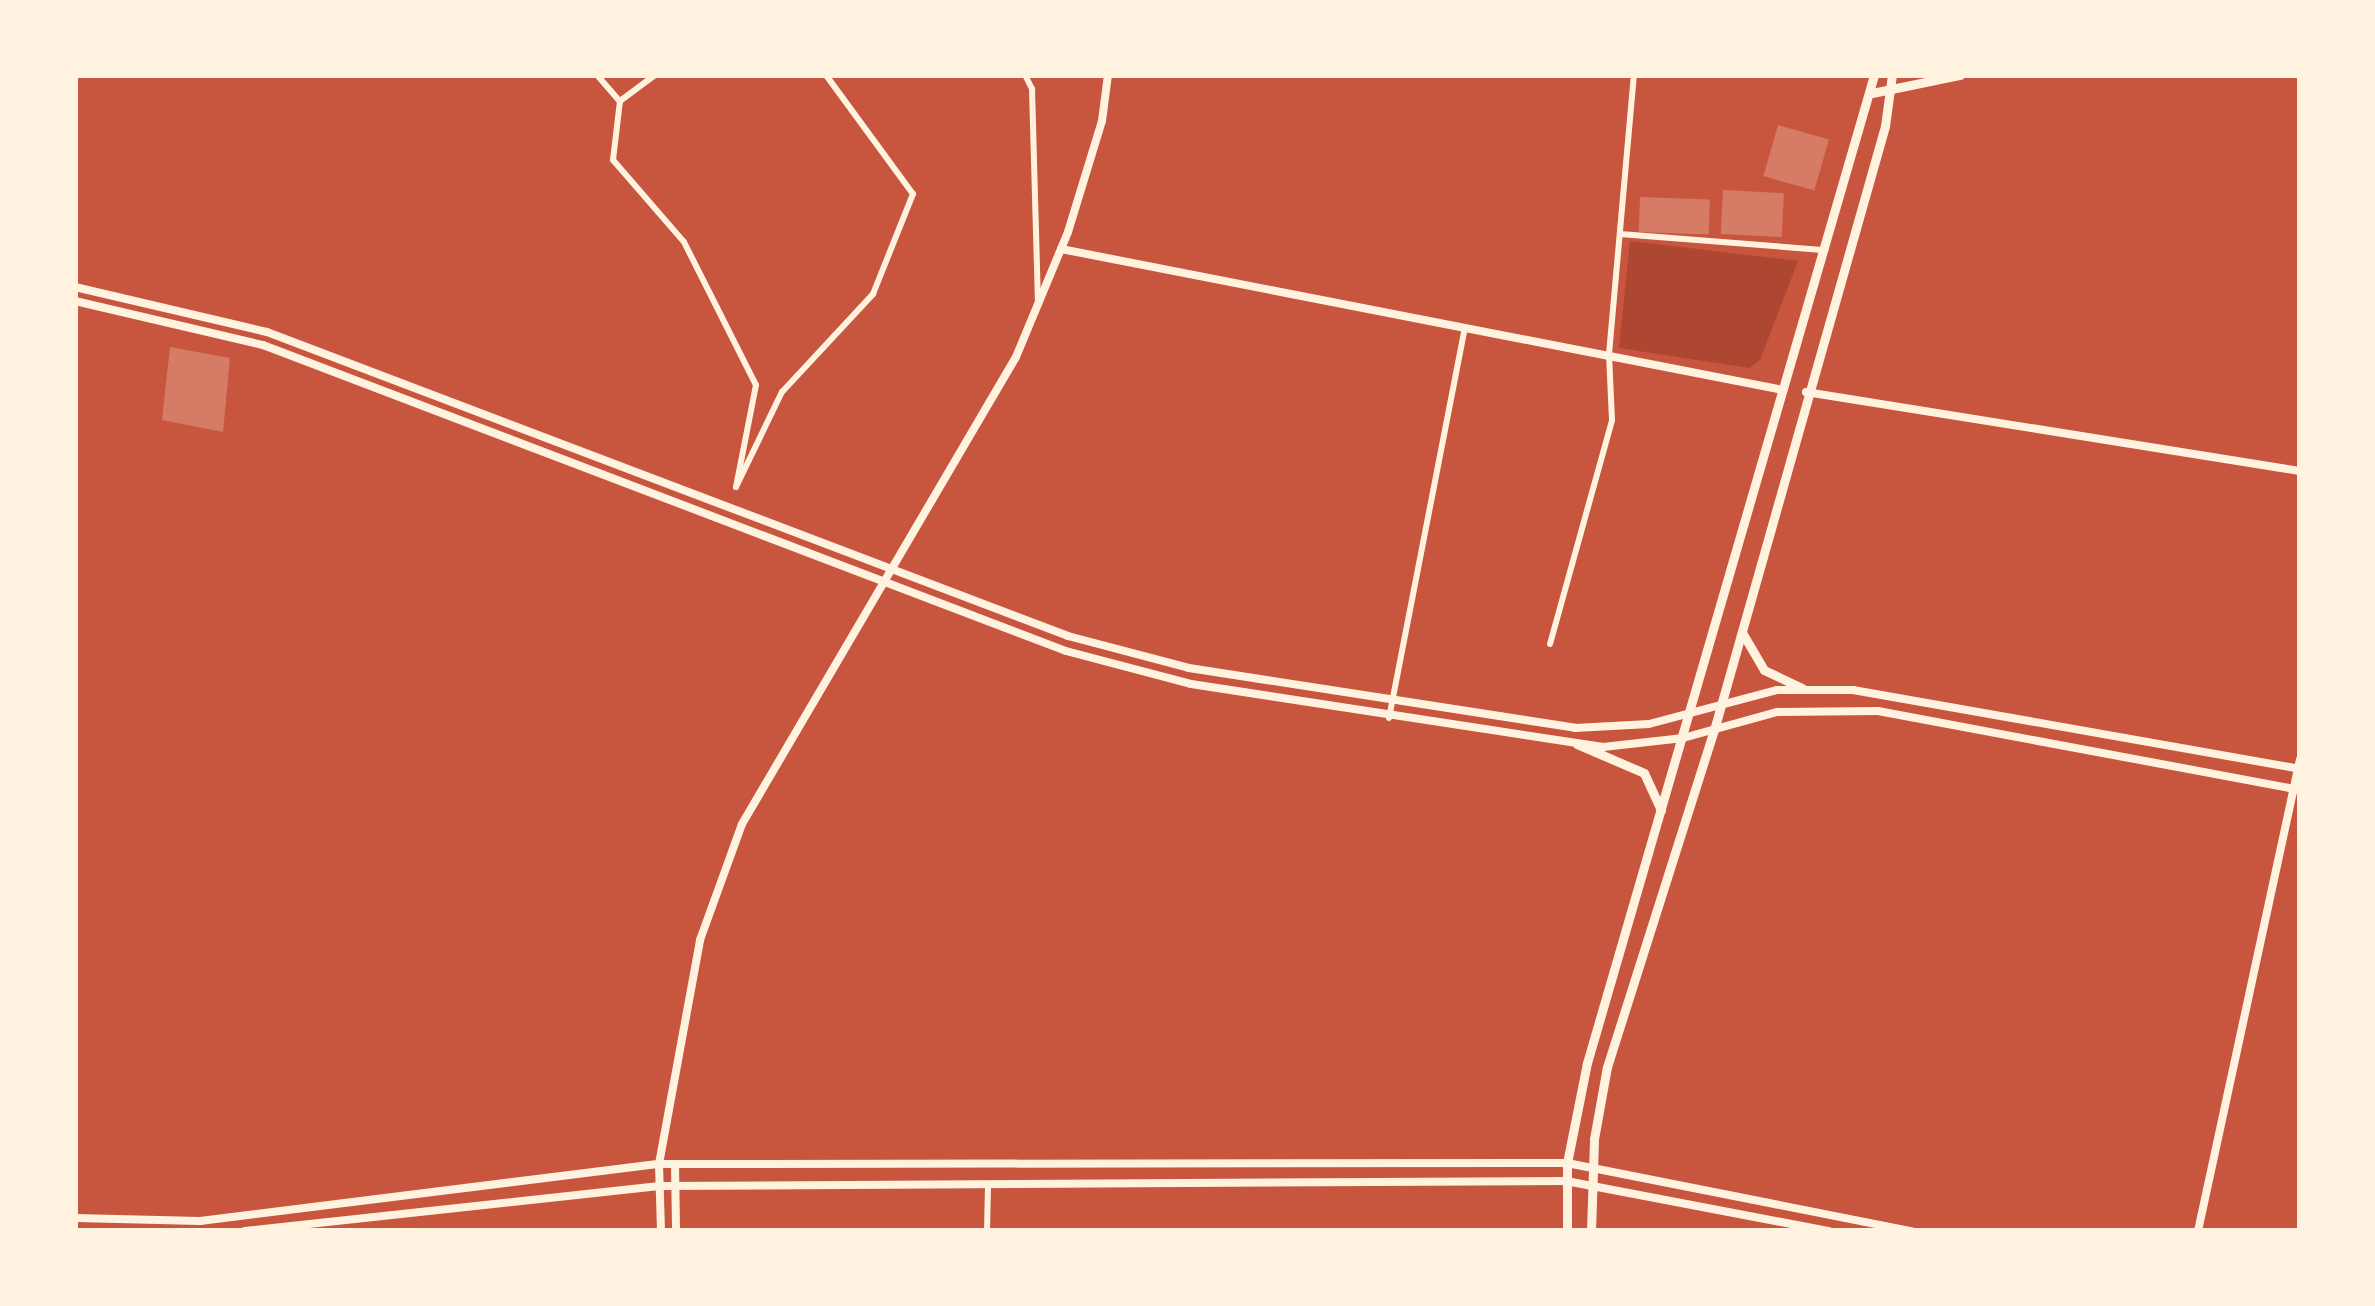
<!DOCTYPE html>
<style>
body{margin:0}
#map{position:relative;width:2375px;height:1306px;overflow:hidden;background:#c8553d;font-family:Montserrat,sans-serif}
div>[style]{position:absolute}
.green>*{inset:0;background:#ae4732}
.building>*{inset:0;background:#d67c66;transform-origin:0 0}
.minor>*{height:6px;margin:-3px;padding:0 3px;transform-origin:3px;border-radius:3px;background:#fff3e0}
.tertiary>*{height:8px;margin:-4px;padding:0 4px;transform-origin:4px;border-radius:4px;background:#fff3e0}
.secondary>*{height:8px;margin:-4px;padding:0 4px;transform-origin:4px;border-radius:4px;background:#fff3e0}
.primary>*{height:9px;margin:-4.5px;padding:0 4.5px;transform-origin:4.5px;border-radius:4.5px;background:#fff3e0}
span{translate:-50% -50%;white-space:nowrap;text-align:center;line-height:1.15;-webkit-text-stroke:9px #fff3e0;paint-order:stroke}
.frame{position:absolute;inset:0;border:78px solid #fff3e0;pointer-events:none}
</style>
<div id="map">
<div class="green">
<div style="clip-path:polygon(1630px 241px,1798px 261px,1760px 360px,1749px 368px,1619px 348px)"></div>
</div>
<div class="building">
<div style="left:1778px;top:125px;width:53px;height:53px;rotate:16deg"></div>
<div style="left:1723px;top:190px;width:61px;height:44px;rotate:3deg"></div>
<div style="left:1640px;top:197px;width:70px;height:35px;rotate:2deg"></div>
<div style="clip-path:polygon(170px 347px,230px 358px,223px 432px,162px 420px)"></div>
</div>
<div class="minor">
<div style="left:597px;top:75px;width:35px;rotate:49deg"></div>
<div style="left:655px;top:75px;width:44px;rotate:143.4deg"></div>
<div style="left:620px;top:101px;width:59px;rotate:96.8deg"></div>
<div style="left:613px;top:160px;width:108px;rotate:49.1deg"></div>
<div style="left:684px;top:242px;width:160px;rotate:63.3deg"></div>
<div style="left:756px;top:385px;width:104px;rotate:101.1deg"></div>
<div style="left:736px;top:487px;width:106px;rotate:-64.2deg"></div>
<div style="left:782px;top:392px;width:134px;rotate:-47.1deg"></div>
<div style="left:873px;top:294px;width:108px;rotate:-68.2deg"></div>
<div style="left:913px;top:194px;width:147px;rotate:-126.2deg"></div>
<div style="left:1025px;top:75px;width:16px;rotate:63deg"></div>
<div style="left:1032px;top:89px;width:214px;rotate:88.4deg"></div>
<div style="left:1620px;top:234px;width:206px;rotate:4.5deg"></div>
<div style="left:1550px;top:644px;width:232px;rotate:-74.5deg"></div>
<div style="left:1612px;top:420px;width:66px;rotate:-92.6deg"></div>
<div style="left:1609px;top:354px;width:280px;rotate:-84.9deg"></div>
<div style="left:1389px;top:718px;width:398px;rotate:-79deg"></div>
<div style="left:987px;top:1231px;width:44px;rotate:-88.7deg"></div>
</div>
<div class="tertiary">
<div style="left:1061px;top:249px;width:736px;rotate:11.05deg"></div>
<div style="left:1806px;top:392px;width:500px;rotate:9.09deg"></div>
</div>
<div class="secondary">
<div style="left:75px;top:287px;width:197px;rotate:13.2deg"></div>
<div style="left:267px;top:332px;width:857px;rotate:20.78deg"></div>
<div style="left:1068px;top:636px;width:125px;rotate:14.8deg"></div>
<div style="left:1189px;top:668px;width:391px;rotate:8.8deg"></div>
<div style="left:1575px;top:728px;width:74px;rotate:-3.1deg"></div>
<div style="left:1649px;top:724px;width:132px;rotate:-14.9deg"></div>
<div style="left:1777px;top:690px;width:76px"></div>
<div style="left:1853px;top:690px;width:454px;rotate:10deg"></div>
<div style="left:75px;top:301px;width:193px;rotate:13.2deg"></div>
<div style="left:263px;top:345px;width:859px;rotate:20.86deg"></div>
<div style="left:1066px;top:651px;width:129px;rotate:14.8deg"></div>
<div style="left:1191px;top:684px;width:417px;rotate:8.7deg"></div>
<div style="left:1603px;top:747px;width:81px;rotate:-6.4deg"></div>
<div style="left:1683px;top:738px;width:98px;rotate:-15.5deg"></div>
<div style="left:1777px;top:712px;width:101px;rotate:-0.6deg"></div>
<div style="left:1878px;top:711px;width:429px;rotate:10.6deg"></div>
<div style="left:675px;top:1164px;width:67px;rotate:89.1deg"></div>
<div style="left:75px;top:1218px;width:125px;rotate:1.4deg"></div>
<div style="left:200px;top:1221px;width:463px;rotate:-7.1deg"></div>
<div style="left:659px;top:1164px;width:908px;rotate:-0.06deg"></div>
<div style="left:1567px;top:1163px;width:352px;rotate:11.2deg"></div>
<div style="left:245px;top:1231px;width:417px;rotate:-6.2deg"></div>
<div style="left:660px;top:1186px;width:906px;rotate:-0.32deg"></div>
<div style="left:1566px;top:1181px;width:268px;rotate:10.8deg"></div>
<div style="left:661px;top:1231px;width:67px;rotate:-91.7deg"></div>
<div style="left:659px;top:1164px;width:228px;rotate:-79.6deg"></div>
<div style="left:700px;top:940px;width:123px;rotate:-70.1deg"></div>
<div style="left:742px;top:824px;width:541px;rotate:-59.6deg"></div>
<div style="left:1016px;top:357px;width:135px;rotate:-67.4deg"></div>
<div style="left:1068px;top:232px;width:116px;rotate:-73deg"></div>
<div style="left:1102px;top:121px;width:46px;rotate:-82.6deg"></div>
<div style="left:2198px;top:1231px;width:482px;rotate:-77.8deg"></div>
</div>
<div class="primary">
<div style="left:1872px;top:93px;width:90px;rotate:-11.6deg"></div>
<div style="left:1743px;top:634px;width:42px;rotate:59.7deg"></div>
<div style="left:1764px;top:670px;width:42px;rotate:25.3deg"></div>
<div style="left:1577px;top:744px;width:73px;rotate:23.4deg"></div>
<div style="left:1644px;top:773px;width:41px;rotate:65.3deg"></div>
<div style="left:1567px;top:1231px;width:68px;rotate:-90deg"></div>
<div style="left:1567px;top:1163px;width:102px;rotate:-78.7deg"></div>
<div style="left:1587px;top:1063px;width:1029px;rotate:-73.8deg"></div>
<div style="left:1591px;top:1231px;width:92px;rotate:-88.1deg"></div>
<div style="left:1594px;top:1139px;width:73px;rotate:-79.8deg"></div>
<div style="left:1607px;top:1067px;width:354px;rotate:-72.4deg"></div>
<div style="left:1714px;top:730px;width:628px;rotate:-74.19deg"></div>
<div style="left:1885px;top:126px;width:51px;rotate:-82.2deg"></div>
</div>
<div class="frame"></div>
</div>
